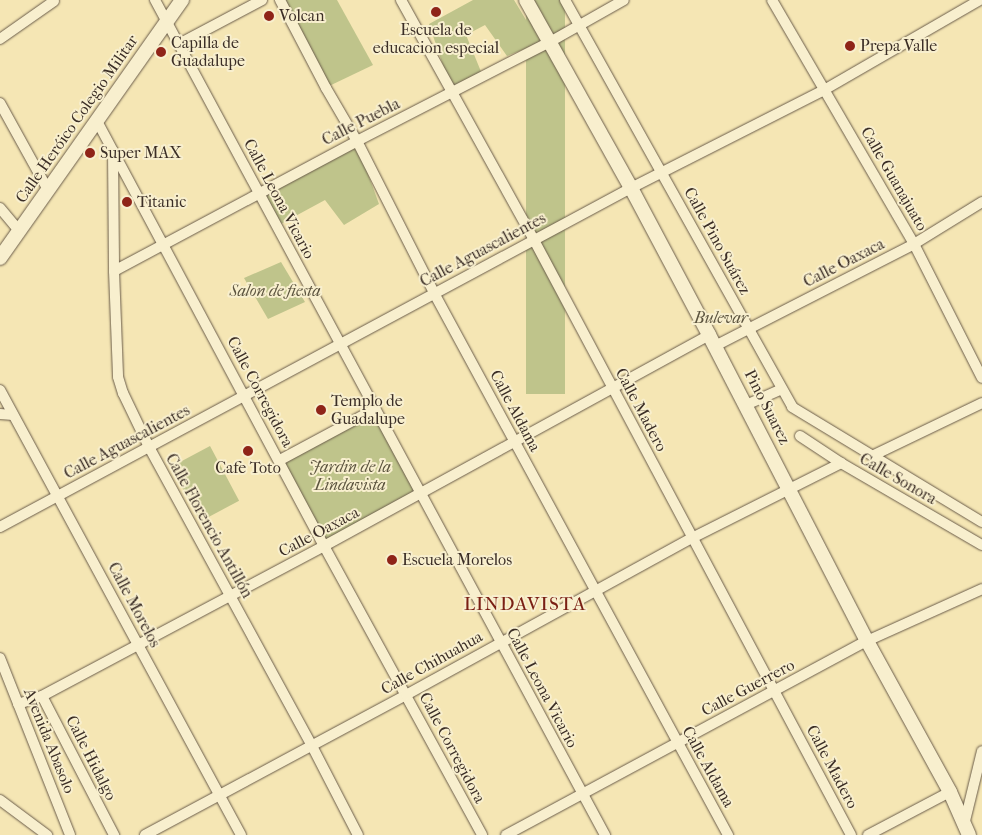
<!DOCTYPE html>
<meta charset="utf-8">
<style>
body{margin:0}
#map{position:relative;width:982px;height:835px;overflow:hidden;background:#f5e6b4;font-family:"IM FELL French Canon",serif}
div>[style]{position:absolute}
.green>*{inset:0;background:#bfc48b;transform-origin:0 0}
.roads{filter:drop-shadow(0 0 1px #6a5c4a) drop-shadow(0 0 1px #6a5c4a)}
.street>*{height:10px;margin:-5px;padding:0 5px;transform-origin:5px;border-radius:5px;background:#f8efce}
.secondary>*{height:14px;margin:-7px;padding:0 7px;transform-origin:7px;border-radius:7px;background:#f8efce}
.dots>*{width:14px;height:14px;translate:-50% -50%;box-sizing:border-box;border:2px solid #f8efce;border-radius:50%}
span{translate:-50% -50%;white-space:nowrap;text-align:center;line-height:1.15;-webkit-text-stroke:4px #f8efce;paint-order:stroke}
.poi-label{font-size:16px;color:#3b2e26}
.left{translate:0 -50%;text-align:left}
.street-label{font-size:16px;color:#3b2e26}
.park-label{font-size:16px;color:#5c543f;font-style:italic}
.quarter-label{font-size:19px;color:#7a1f14;letter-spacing:1px}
</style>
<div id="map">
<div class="green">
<div style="clip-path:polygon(283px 0,337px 0,373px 65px,327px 87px)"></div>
<div style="clip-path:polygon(473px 0,514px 0,540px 43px,507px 56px,485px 25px,466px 35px,482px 74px,451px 89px,429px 24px)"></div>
<div style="left:526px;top:0;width:39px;height:394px"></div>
<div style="clip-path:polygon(356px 141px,379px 204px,344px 225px,325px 200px,277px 226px,259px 194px)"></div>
<div style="clip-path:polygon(281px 262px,305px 302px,268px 319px,244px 278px)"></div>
<div style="left:375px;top:409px;width:94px;height:108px;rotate:62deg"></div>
<div style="left:210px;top:446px;width:62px;height:44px;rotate:62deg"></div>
</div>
<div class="roads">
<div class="street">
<div style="left:155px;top:0;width:949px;rotate:61.68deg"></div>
<div style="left:280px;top:0;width:99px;rotate:62.4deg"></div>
<div style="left:326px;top:88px;width:61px;rotate:59.7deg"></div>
<div style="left:357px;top:141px;width:170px;rotate:63.1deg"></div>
<div style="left:434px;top:293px;width:617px;rotate:61.52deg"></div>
<div style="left:401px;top:0;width:274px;rotate:61deg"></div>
<div style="left:534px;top:240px;width:674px;rotate:61.95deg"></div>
<div style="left:565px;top:0;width:466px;rotate:60.8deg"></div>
<div style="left:792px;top:407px;width:222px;rotate:31.2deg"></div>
<div style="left:772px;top:0;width:282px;rotate:59.8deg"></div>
<div style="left:914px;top:244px;width:150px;rotate:63.1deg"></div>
<div style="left:0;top:39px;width:66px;rotate:-35.1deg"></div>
<div style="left:179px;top:44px;width:94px;rotate:-27.9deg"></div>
<div style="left:0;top:103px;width:99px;rotate:61.1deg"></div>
<div style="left:97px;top:121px;width:482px;rotate:61.9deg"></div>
<div style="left:324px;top:546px;width:329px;rotate:61.3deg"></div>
<div style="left:113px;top:151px;width:120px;rotate:89.5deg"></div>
<div style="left:114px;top:271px;width:106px;rotate:87.8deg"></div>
<div style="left:118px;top:377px;width:17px;rotate:73deg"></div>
<div style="left:123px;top:393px;width:60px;rotate:64.3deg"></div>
<div style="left:149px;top:447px;width:341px;rotate:61.4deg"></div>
<div style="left:312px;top:746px;width:100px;rotate:62.7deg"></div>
<div style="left:0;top:208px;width:30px;rotate:50deg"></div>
<div style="left:114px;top:271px;width:276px;rotate:-28.1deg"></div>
<div style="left:357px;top:141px;width:215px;rotate:-27.2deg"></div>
<div style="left:548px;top:43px;width:87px;rotate:-29.5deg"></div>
<div style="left:715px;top:346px;width:224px;rotate:-27.1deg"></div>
<div style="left:914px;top:244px;width:80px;rotate:-31.7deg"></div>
<div style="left:0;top:390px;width:506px;rotate:61.56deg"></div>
<div style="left:746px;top:405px;width:39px;rotate:-24deg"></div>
<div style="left:0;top:414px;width:13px;rotate:4deg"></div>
<div style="left:800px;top:436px;width:49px;rotate:33.4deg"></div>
<div style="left:841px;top:463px;width:163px;rotate:30.2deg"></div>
<div style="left:874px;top:455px;width:120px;rotate:-25.7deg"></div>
<div style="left:280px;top:460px;width:108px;rotate:-28.2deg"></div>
<div style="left:0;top:527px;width:716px;rotate:-28.25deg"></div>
<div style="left:631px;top:188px;width:216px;rotate:-26.9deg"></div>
<div style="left:824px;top:90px;width:180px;rotate:-30deg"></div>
<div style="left:0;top:658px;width:190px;rotate:68.4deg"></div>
<div style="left:42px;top:696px;width:157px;rotate:62.6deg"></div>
<div style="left:18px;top:704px;width:25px;rotate:-18deg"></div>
<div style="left:42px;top:696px;width:319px;rotate:-28deg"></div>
<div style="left:324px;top:546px;width:439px;rotate:-28.7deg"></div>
<div style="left:0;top:800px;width:59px;rotate:36.7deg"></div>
<div style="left:964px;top:825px;width:76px;rotate:-76.3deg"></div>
<div style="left:145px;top:835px;width:296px;rotate:-28.2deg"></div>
<div style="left:406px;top:695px;width:326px;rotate:-28.8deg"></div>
<div style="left:692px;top:538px;width:167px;rotate:-26.7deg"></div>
<div style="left:506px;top:835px;width:410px;rotate:-28.3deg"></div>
<div style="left:867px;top:641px;width:126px;rotate:-24.3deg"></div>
<div style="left:868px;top:835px;width:93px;rotate:-27.7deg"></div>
</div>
<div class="secondary">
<div style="left:526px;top:0;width:215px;rotate:60.8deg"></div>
<div style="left:631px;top:188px;width:166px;rotate:62deg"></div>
<div style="left:709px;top:335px;width:344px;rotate:62.7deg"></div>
<div style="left:867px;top:641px;width:172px;rotate:61.2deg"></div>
<div style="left:950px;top:792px;width:47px;rotate:66.2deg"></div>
<div style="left:0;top:258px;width:316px;rotate:-54.8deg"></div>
</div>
</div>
<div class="dots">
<div style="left:436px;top:12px;background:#8f2418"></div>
<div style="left:269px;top:16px;background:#8f2418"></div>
<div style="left:850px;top:46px;background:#8f2418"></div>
<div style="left:161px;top:52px;background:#8f2418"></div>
<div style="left:90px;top:153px;background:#8f2418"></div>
<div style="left:127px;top:202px;background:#8f2418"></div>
<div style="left:321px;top:410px;background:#8f2418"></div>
<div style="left:248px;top:451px;background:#8f2418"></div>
<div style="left:392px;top:560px;background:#8f2418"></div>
</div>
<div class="poi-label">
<span class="left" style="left:279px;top:16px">Volcan</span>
<span style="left:436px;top:39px">Escuela de<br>educacion especial</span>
<span class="left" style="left:171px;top:52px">Capilla de<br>Guadalupe</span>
<span class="left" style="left:860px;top:46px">Prepa Valle</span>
<span class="left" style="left:100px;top:153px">Super MAX</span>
<span class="left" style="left:137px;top:202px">Titanic</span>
<span class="left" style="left:331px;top:410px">Templo de<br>Guadalupe</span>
<span style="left:248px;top:468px">Cafe Toto</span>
<span class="left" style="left:402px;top:560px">Escuela Morelos</span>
</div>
<div class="street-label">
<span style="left:77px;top:119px;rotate:-55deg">Calle Heróico Colegio Militar</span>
<span style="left:361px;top:122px;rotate:-27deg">Calle Puebla</span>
<span style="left:894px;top:179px;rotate:60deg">Calle Guanajuato</span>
<span style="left:279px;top:199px;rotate:62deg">Calle Leona Vicario</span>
<span style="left:717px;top:241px;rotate:61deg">Calle Pino Suárez</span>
<span style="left:483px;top:250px;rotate:-28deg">Calle Aguascalientes</span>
<span style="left:844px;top:263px;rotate:-27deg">Calle Oaxaca</span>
<span style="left:260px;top:392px;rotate:62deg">Calle Corregidora</span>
<span style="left:767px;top:407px;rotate:63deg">Pino Suarez</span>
<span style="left:641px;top:410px;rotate:62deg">Calle Madero</span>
<span style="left:515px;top:411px;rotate:62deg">Calle Aldama</span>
<span style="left:127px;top:442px;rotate:-28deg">Calle Aguascalientes</span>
<span style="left:898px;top:479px;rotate:30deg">Calle Sonora</span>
<span style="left:209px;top:526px;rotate:61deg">Calle Florencio Antillón</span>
<span style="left:319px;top:532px;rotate:-28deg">Calle Oaxaca</span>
<span style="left:134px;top:605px;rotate:62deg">Calle Morelos</span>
<span style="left:432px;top:663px;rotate:-29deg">Calle Chihuahua</span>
<span style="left:542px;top:688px;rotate:62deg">Calle Leona Vicario</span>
<span style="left:748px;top:688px;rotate:-28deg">Calle Guerrero</span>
<span style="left:49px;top:741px;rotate:68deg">Avenida Abasolo</span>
<span style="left:452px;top:748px;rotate:62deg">Calle Corregidora</span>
<span style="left:91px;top:758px;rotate:63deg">Calle Hidalgo</span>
<span style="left:708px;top:767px;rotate:61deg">Calle Aldama</span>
<span style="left:832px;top:767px;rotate:62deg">Calle Madero</span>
</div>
<div class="park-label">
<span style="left:275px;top:291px">Salon de fiesta</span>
<span style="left:721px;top:318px">Bulevar</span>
<span style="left:350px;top:476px">Jardin de la<br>Lindavista</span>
</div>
<div class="quarter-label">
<span style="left:525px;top:605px">LINDAVISTA</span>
</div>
</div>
